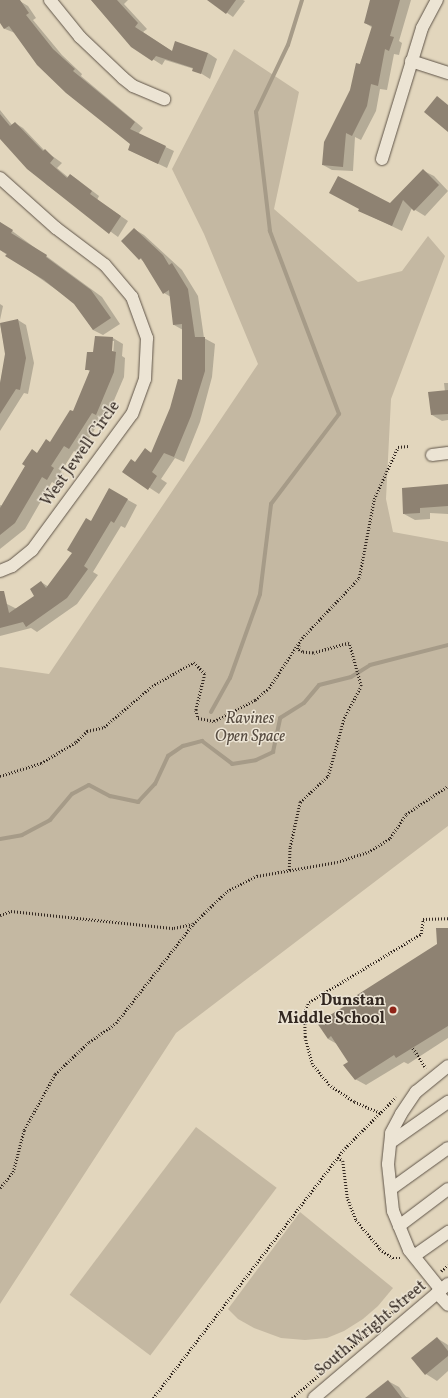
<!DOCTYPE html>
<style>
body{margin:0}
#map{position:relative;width:448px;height:1398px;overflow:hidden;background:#e2d6bd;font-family:Vollkorn,serif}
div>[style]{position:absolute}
.green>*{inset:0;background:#c4b8a2;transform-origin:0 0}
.shadow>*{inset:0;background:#0003}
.stream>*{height:4px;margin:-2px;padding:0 2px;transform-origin:2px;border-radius:2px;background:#a69b88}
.building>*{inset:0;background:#8e8272}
.path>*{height:2.5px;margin-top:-1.25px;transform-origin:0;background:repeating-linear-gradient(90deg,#332821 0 1px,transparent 0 3px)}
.roads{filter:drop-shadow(0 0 1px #5f5448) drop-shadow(0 0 1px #5f5448)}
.minor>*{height:12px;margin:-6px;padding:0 6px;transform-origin:6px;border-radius:6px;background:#ece4d4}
.dots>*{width:11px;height:11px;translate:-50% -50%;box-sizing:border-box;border:2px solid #ece4d4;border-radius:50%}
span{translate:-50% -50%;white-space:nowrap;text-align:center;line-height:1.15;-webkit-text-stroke:3px #ece4d4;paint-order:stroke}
.street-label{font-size:16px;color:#332821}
.park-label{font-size:16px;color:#574c41;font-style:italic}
.poi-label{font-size:16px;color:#332821;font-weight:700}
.right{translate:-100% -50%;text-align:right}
</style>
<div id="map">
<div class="green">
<div style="clip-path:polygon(234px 49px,299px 92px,274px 209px,358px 282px,402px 271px,428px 236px,445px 256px,391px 399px,386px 499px,393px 532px,448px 542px,448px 826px,176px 1033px,0 1304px,0 667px,49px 674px,258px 364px,204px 234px,172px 169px)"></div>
<div style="left:196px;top:1127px;width:101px;height:210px;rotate:37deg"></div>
<div style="clip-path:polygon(300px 1212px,393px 1288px,378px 1306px,363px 1319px,344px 1331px,327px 1338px,305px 1340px,281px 1338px,254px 1328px,238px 1319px,228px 1309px)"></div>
</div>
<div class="shadow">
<div style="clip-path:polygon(0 0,18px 0,28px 6px,36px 18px,33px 20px,62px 55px,82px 74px,81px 76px,143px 128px,138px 134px,174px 151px,167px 168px,129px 150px,131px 144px,15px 33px,5px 29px,0 22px)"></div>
<div style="clip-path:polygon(91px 0,128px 0,124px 4px,147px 29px,143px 32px,173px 52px,208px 53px,217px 59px,210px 79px,194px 69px,165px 60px,162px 65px,132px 46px)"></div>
<div style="clip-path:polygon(209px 0,243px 0,245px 1px,233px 17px)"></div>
<div style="clip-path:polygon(371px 0,411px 0,399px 41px,402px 43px,399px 55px,394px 54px,387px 90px,380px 89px,376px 111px,361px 140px,355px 137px,353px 171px,332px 170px,323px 165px,373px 28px,365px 23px)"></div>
<div style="clip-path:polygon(0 110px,12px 125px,15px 123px,23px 128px,44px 150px,62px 163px,57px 168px,69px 178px,71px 175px,78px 180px,99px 196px,97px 200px,128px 221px,118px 237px,47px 185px,0 136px)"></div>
<div style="clip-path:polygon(424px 171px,434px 176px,448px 191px,425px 216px,412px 208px,402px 231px,360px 211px,391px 204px)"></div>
<div style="clip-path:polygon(0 222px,102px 297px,120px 324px,103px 335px,93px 330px,75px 303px,0 250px)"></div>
<div style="clip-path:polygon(134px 229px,144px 235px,182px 270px,198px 296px,204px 338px,215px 344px,212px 377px,200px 422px,184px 462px,175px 458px,161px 479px,167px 483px,159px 494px,124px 471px,136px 463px,145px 449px,152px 453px,183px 381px,183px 330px,174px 325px,171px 297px,164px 293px,145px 263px,122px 241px)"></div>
<div style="clip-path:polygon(0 304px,3px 306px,0 320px)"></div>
<div style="clip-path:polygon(18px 320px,26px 325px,34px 363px,28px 394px,24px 393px,0 431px,0 384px,6px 354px,0 324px)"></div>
<div style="clip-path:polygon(evenodd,96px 337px,113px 338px,123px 344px,122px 356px,125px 358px,124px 377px,106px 419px,102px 418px,79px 454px,74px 451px,61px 472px,64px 474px,57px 485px,52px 482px,25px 529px,0 549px,0 505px,3px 506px,26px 465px,50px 443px,74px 413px,91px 372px,86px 369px,94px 353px,96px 337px,112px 341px,114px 341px,113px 356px,111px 356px,112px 341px)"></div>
<div style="clip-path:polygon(444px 383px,448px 383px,448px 420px,442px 421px,432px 415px,445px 392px)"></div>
<div style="clip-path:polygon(448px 485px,448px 514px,430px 513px,430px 519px,415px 520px,404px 514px)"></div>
<div style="clip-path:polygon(110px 490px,137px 505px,125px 528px,121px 526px,93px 572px,98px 575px,77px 604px,37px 632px,31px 628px,0 636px,0 605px,7px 604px,17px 609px,35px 596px,41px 582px,49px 587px,74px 553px)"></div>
<div style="clip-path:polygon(448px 929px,448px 1038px,408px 1064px,404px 1062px,366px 1085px,355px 1079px,349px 1062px,337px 1044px,328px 1039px,359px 999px,438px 945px)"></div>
<div style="clip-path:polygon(437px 1338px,448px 1345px,448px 1371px,437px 1381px,426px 1374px)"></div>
<div style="clip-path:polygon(388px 1381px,399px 1387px,406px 1397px,410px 1398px,374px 1398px)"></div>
</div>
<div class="stream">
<div style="left:211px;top:712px;width:39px;rotate:-61deg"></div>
<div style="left:230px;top:678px;width:89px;rotate:-70.3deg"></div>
<div style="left:260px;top:594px;width:91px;rotate:-83deg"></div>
<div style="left:271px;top:504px;width:113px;rotate:-52.9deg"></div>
<div style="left:339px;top:414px;width:196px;rotate:-110.7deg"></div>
<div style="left:270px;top:231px;width:120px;rotate:-96.7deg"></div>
<div style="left:256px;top:112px;width:74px;rotate:-64.5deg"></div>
<div style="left:288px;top:45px;width:47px;rotate:-72.7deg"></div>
<div style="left:0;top:839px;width:22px;rotate:-10deg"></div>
<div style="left:22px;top:835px;width:32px;rotate:-28deg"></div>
<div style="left:50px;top:820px;width:34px;rotate:-50deg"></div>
<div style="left:72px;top:794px;width:19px;rotate:-28deg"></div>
<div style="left:89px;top:785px;width:24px;rotate:28deg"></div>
<div style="left:110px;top:796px;width:29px;rotate:12deg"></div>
<div style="left:138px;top:802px;width:25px;rotate:-47deg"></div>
<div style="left:155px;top:784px;width:31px;rotate:-65deg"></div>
<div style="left:168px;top:756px;width:18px;rotate:-34deg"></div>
<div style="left:183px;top:746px;width:20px;rotate:-15deg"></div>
<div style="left:202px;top:741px;width:38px;rotate:37deg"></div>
<div style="left:232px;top:764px;width:24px;rotate:-9deg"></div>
<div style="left:256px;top:760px;width:19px;rotate:-25deg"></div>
<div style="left:273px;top:752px;width:35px;rotate:-78deg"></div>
<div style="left:280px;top:718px;width:28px;rotate:-32deg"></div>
<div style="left:304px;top:703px;width:23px;rotate:-50deg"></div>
<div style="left:319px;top:685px;width:33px;rotate:-14deg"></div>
<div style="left:351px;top:677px;width:22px;rotate:-32deg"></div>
<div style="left:370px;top:665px;width:81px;rotate:-14.4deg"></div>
</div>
<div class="building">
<div style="clip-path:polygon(0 0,20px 0,29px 13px,26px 15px,53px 49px,75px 69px,73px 71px,135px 122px,130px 129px,166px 146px,158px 164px,128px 150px,130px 144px,66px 93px,37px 65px,9px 26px,4px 29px,0 23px)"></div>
<div style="clip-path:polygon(91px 0,117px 0,138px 23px,135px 27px,172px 51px,175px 41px,208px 53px,201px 74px,192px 71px,193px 68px,156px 56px,152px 61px,131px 47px)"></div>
<div style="clip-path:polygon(207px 0,236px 0,226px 14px)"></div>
<div style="clip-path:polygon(370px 0,400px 0,390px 36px,394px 37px,389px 51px,385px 49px,378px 86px,371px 84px,367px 106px,352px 136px,346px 133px,343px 167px,322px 165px,324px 142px,350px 90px,356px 63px,360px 64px,372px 26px,364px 23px)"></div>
<div style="clip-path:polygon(437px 96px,448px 105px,448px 132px,424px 112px)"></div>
<div style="clip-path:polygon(0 114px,10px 126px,15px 122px,43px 151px,45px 149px,54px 158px,50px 163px,67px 178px,70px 174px,92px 191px,90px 194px,121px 216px,109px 234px,27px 169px,0 139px)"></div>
<div style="clip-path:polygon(423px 169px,439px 185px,414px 211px,403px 200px,392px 226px,358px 211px,359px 209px,329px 193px,338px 176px,390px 203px)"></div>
<div style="clip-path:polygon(0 222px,13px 230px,11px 233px,47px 255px,46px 257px,91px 290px,111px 318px,93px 330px,74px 304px,44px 280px,5px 256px,7px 254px,0 250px)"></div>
<div style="clip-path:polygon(134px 228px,163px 255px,169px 265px,172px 263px,188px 289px,195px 337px,205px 337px,205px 371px,191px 416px,174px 457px,164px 453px,152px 472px,157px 476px,148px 490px,122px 472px,131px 459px,135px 462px,145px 448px,151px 453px,170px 408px,178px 379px,182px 380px,182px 324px,173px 325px,169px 290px,163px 294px,141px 258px,139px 260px,121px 241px)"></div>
<div style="clip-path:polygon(18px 319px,26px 358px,20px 390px,16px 389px,0 414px,0 383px,5px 354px,0 323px)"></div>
<div style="clip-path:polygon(95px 336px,113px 337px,112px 351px,116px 352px,114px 372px,96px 415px,92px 413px,69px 449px,64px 446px,51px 466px,54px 468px,47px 480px,42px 477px,15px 523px,0 535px,0 508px,25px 466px,22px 464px,32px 449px,37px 453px,46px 439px,50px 442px,70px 410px,73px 411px,90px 370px,85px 370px,87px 352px,93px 352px)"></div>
<div style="clip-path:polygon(448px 390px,448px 414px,431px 415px,428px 392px)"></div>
<div style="clip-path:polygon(448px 484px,448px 506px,420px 508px,420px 513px,403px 514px,402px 488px)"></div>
<div style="clip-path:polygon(109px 488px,128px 499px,114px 523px,111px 521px,84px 566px,88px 569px,67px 598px,26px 627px,23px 622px,0 628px,0 591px,4px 591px,9px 613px,34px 596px,30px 589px,41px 581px,46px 588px,72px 553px,67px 550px,86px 518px,91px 521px)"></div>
<div style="clip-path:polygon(436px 928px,448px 928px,448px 1026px,396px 1058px,394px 1055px,355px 1080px,343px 1065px,348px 1062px,331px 1036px,328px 1039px,317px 1023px,358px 998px,357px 995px,437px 944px)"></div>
<div style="clip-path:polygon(437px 1337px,448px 1351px,448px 1356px,425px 1375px,411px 1358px)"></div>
<div style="clip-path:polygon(388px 1380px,402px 1398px,365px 1398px)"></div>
</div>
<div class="path">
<div style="left:0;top:776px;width:43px;rotate:-17.6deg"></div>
<div style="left:41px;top:763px;width:41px;rotate:-31deg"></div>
<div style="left:76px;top:742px;width:16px;rotate:-45deg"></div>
<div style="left:87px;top:731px;width:17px;rotate:-13deg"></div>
<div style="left:104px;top:727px;width:63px;rotate:-40.5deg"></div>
<div style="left:152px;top:686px;width:48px;rotate:-29.7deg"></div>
<div style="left:194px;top:662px;width:16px;rotate:47deg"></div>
<div style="left:205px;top:674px;width:37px;rotate:104deg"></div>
<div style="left:196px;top:710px;width:8px;rotate:76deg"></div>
<div style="left:198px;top:718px;width:16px;rotate:11deg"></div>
<div style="left:214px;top:721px;width:46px;rotate:-27.1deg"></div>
<div style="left:255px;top:700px;width:18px;rotate:-41deg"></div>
<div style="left:269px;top:688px;width:60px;rotate:-56.6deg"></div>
<div style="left:302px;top:638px;width:83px;rotate:-46.5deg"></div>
<div style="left:359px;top:578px;width:80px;rotate:-79.2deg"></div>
<div style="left:374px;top:499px;width:57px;rotate:-65.2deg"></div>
<div style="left:398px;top:447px;width:10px;rotate:-6deg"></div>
<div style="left:289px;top:870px;width:23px;rotate:-88deg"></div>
<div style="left:290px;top:847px;width:46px;rotate:-77.5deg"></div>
<div style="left:300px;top:802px;width:38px;rotate:-43deg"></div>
<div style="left:328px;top:776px;width:60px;rotate:-74.6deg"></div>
<div style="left:344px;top:718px;width:36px;rotate:-62deg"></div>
<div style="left:361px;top:686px;width:45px;rotate:-105.6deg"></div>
<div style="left:349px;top:643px;width:37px;rotate:164deg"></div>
<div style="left:313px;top:653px;width:11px;rotate:-175deg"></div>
<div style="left:302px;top:652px;width:5px;rotate:-143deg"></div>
<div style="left:298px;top:649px;width:5px;rotate:-79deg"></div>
<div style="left:0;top:915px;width:12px;rotate:-20deg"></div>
<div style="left:11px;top:911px;width:164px;rotate:6deg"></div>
<div style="left:174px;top:928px;width:18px;rotate:-13deg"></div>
<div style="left:413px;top:1048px;width:24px;rotate:57deg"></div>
<div style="left:380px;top:1113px;width:28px;rotate:-157deg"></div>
<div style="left:354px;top:1102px;width:30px;rotate:-146deg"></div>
<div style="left:329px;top:1085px;width:27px;rotate:-129deg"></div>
<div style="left:312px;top:1064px;width:28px;rotate:-105deg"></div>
<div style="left:305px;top:1037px;width:24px;rotate:-92deg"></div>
<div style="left:304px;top:1013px;width:12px;rotate:-66deg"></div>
<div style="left:309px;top:1002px;width:131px;rotate:-31.3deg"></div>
<div style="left:421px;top:934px;width:15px;rotate:-82deg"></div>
<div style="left:423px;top:919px;width:25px;rotate:-2deg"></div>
<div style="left:338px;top:1157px;width:6px;rotate:39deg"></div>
<div style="left:343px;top:1161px;width:38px;rotate:83deg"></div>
<div style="left:348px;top:1199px;width:22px;rotate:69deg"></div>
<div style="left:356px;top:1220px;width:38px;rotate:50deg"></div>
<div style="left:380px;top:1249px;width:16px;rotate:35deg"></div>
<div style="left:393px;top:1258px;width:7px"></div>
<div style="left:0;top:1188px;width:21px;rotate:-51deg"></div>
<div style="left:13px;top:1172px;width:43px;rotate:-75.3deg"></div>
<div style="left:24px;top:1130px;width:64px;rotate:-61deg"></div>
<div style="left:55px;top:1074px;width:47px;rotate:-43.3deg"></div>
<div style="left:89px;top:1042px;width:33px;rotate:-35deg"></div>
<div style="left:116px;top:1023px;width:125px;rotate:-52.1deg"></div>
<div style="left:193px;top:924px;width:47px;rotate:-44.1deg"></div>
<div style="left:227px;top:891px;width:34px;rotate:-27deg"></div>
<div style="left:257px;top:876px;width:81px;rotate:-9.9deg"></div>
<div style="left:337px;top:862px;width:33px;rotate:-18deg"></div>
<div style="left:368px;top:852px;width:26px;rotate:-32deg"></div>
<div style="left:390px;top:838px;width:29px;rotate:-56deg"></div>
<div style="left:406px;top:814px;width:50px;rotate:-33.7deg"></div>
<div style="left:441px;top:1271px;width:9px;rotate:-41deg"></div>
<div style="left:153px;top:1398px;width:315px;rotate:-52.5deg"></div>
<div style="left:345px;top:1148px;width:72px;rotate:-45deg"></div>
<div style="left:292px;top:1398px;width:174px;rotate:-40.6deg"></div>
</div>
<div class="roads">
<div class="minor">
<div style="left:50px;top:0;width:48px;rotate:51deg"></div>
<div style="left:80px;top:37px;width:59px;rotate:43.6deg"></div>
<div style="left:123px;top:78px;width:13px;rotate:39deg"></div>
<div style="left:133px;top:86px;width:34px;rotate:23deg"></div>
<div style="left:411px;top:61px;width:39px;rotate:18deg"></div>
<div style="left:382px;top:159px;width:137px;rotate:-73deg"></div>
<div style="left:422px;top:28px;width:32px;rotate:-62deg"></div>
<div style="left:0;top:178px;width:75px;rotate:41.8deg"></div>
<div style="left:56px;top:228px;width:61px;rotate:37.1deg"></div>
<div style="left:105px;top:265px;width:42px;rotate:49.8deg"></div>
<div style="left:132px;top:297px;width:44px;rotate:69.9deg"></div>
<div style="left:147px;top:338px;width:41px;rotate:92.8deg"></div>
<div style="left:145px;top:379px;width:37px;rotate:110deg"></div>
<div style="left:132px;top:414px;width:169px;rotate:126.3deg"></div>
<div style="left:32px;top:550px;width:26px;rotate:141deg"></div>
<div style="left:12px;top:566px;width:13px;rotate:157deg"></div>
<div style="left:432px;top:455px;width:16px;rotate:-7deg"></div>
<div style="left:391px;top:1142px;width:70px;rotate:-35.1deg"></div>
<div style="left:391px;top:1189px;width:70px;rotate:-35.7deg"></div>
<div style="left:399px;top:1226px;width:61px;rotate:-37.1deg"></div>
<div style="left:414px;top:1256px;width:42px;rotate:-35.2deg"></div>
<div style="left:441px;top:1290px;width:51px;rotate:-128.7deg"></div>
<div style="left:409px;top:1250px;width:42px;rotate:-112.3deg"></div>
<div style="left:393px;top:1211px;width:47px;rotate:-96.1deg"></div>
<div style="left:388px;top:1164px;width:31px;rotate:-84deg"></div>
<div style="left:391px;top:1133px;width:21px;rotate:-62deg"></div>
<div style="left:401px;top:1114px;width:27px;rotate:-56deg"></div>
<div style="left:416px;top:1092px;width:41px;rotate:-39.1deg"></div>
<div style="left:437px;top:1293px;width:16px;rotate:47deg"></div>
<div style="left:314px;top:1398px;width:176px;rotate:-40.4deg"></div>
</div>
</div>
<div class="dots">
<div style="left:393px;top:1010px;background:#8f2418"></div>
</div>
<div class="street-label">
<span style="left:81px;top:454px;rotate:-55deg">West Jewell Circle</span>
<span style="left:371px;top:1329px;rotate:-40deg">South Wright Street</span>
</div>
<div class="park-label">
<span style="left:250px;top:728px">Ravines<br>Open Space</span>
</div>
<div class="poi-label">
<span class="right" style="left:385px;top:1010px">Dunstan<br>Middle School</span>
</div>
</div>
